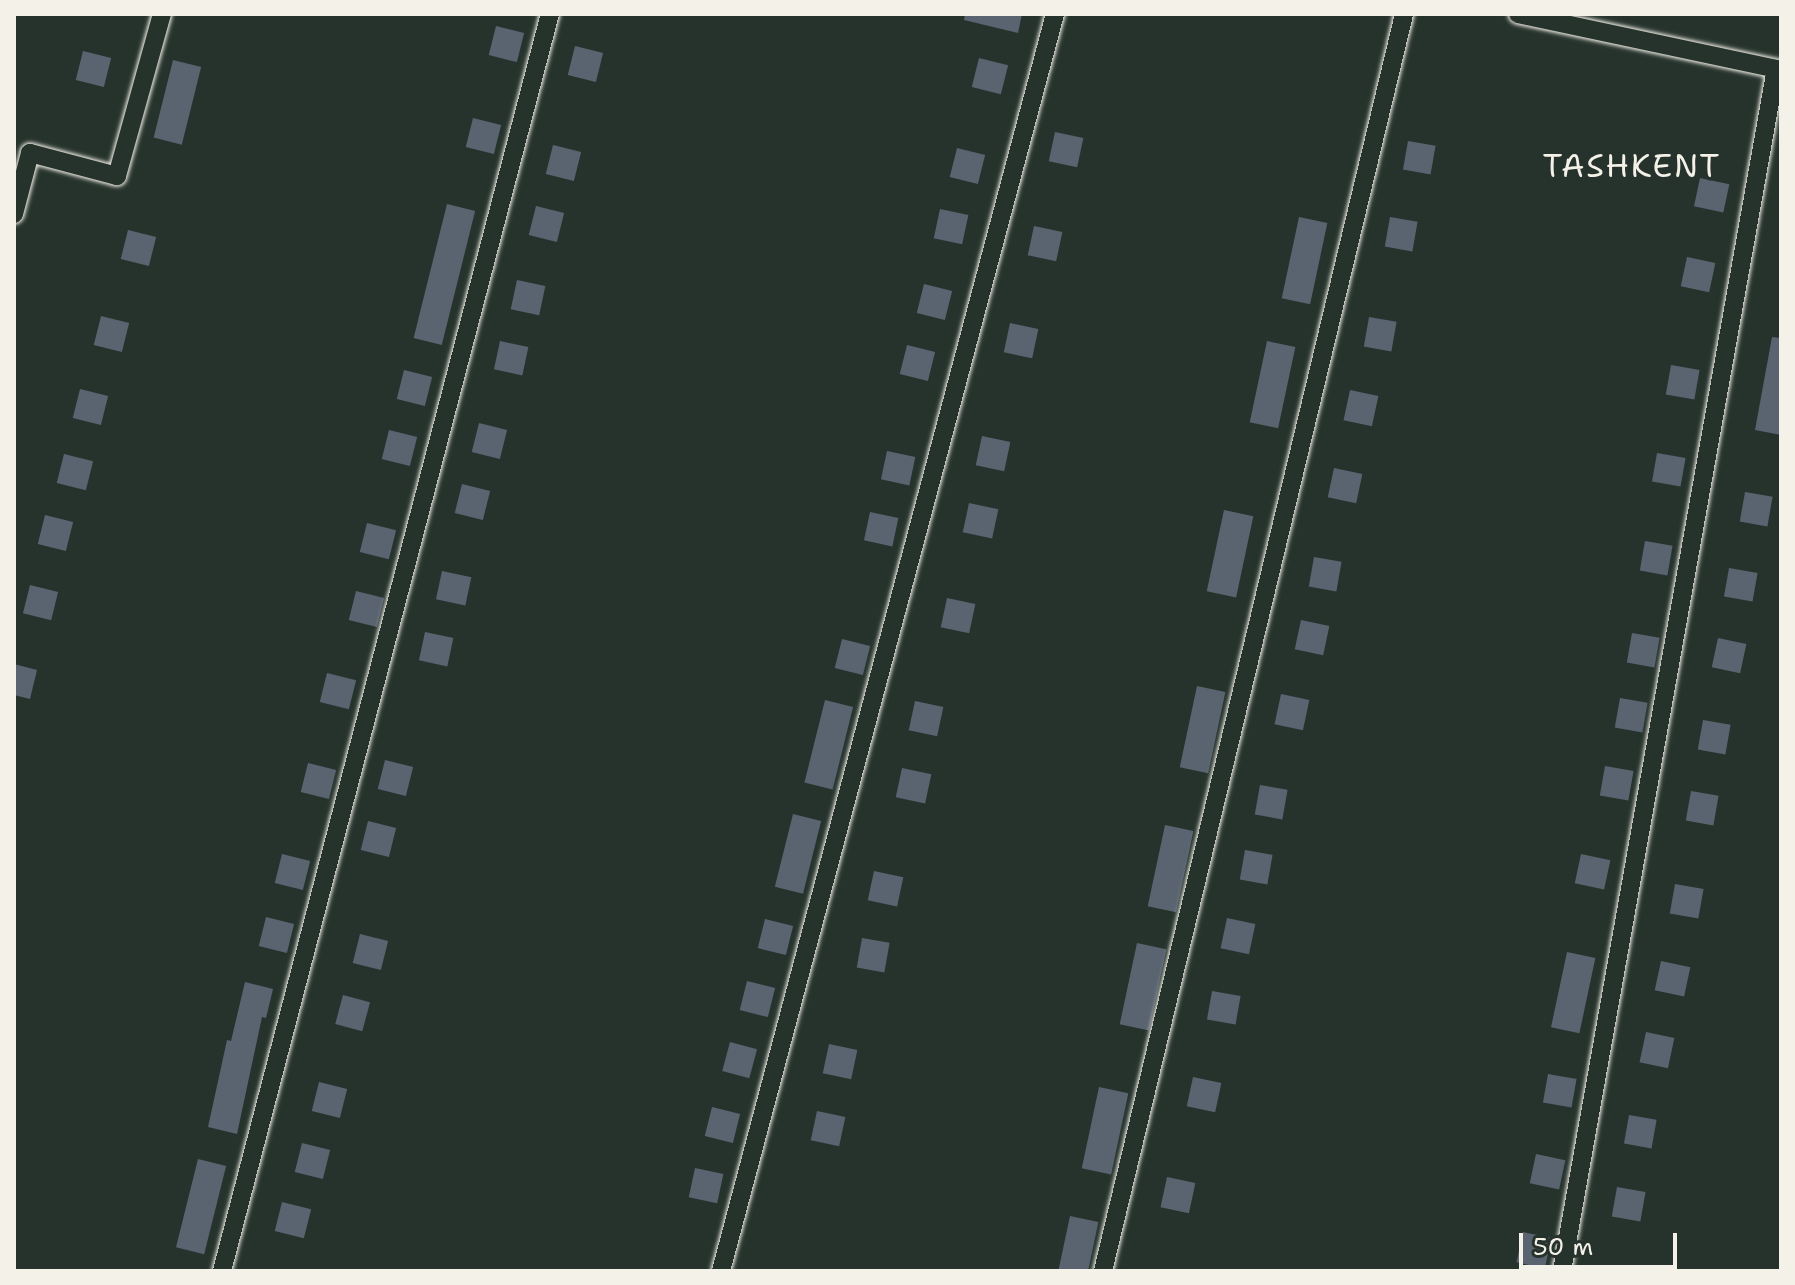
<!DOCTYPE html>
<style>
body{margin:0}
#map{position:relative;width:1795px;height:1285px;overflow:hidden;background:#26332d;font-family:"Shantell Sans",sans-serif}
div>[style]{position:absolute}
.building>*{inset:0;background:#5a6370;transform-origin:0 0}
.roads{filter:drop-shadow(0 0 2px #f4f1e8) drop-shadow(0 0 2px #f4f1e8)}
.street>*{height:18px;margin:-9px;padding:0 9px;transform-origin:9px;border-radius:9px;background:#26332d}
span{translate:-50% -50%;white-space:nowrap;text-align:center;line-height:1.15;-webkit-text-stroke:7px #26332d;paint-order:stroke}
.quarter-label{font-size:32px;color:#f4f1e8;letter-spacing:2px}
.frame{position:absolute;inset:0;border:16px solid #f4f1e8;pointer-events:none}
.scale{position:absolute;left:1519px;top:1233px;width:158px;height:36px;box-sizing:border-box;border:4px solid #f4f1e8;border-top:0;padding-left:10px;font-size:24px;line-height:28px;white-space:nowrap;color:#f4f1e8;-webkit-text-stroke:6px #26332d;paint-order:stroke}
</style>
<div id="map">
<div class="building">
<div style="clip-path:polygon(965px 14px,1022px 14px,1018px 33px,964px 20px)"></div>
<div style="left:496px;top:26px;width:29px;height:30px;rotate:14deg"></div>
<div style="left:575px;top:46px;width:29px;height:30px;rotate:14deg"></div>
<div style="left:83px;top:51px;width:29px;height:30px;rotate:14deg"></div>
<div style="left:979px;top:58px;width:30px;height:30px;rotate:14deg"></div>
<div style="left:173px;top:60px;width:29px;height:80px;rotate:14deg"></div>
<div style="left:473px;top:118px;width:29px;height:30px;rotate:14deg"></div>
<div style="left:1055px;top:132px;width:29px;height:30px;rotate:12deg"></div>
<div style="left:1408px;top:141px;width:28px;height:29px;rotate:10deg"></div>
<div style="left:553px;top:145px;width:29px;height:30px;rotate:14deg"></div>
<div style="left:957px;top:148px;width:29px;height:30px;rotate:14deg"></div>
<div style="left:1700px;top:178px;width:30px;height:29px;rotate:12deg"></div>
<div style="left:447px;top:204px;width:29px;height:138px;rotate:14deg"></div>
<div style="left:536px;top:206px;width:29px;height:30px;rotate:14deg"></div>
<div style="left:940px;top:209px;width:29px;height:30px;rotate:12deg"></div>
<div style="left:1299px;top:217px;width:29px;height:83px;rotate:12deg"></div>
<div style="left:1390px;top:217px;width:28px;height:30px;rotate:10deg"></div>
<div style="left:1034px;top:226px;width:29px;height:30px;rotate:12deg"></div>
<div style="left:128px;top:230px;width:29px;height:30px;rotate:14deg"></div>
<div style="left:1687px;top:257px;width:29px;height:30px;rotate:12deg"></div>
<div style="left:517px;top:280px;width:29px;height:30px;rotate:12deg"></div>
<div style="left:924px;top:284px;width:29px;height:30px;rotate:14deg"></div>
<div style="left:101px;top:316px;width:29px;height:30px;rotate:14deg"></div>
<div style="left:1369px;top:317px;width:28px;height:30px;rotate:10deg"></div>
<div style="left:1010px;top:323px;width:29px;height:30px;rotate:12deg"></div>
<div style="clip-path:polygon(1772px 337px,1781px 338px,1781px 435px,1755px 430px)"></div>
<div style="left:500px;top:341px;width:29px;height:29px;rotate:12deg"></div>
<div style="left:1267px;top:341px;width:29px;height:83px;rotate:12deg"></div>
<div style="left:907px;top:345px;width:29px;height:30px;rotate:14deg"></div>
<div style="left:1671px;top:365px;width:29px;height:30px;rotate:10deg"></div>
<div style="left:404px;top:370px;width:29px;height:30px;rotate:14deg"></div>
<div style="left:80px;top:389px;width:29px;height:30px;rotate:14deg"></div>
<div style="left:1350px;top:390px;width:29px;height:31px;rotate:12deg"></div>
<div style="left:479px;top:423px;width:29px;height:30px;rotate:14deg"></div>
<div style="left:389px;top:430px;width:29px;height:30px;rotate:14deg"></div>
<div style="left:982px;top:436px;width:29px;height:30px;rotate:12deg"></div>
<div style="left:887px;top:451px;width:29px;height:29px;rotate:12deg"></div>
<div style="left:1657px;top:453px;width:29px;height:29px;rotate:10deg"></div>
<div style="left:64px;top:454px;width:30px;height:30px;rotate:14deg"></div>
<div style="left:1334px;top:468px;width:29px;height:30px;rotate:12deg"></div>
<div style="left:462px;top:484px;width:29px;height:30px;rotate:14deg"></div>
<div style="left:1745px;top:492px;width:28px;height:30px;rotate:10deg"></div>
<div style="left:969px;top:503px;width:30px;height:30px;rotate:12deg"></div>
<div style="left:1224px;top:510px;width:30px;height:83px;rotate:12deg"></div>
<div style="left:870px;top:512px;width:29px;height:29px;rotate:12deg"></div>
<div style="left:45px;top:515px;width:29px;height:30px;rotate:14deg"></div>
<div style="left:367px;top:523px;width:30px;height:30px;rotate:14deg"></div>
<div style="left:1645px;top:541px;width:28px;height:30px;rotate:10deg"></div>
<div style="left:1314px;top:557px;width:28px;height:30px;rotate:10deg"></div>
<div style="left:1729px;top:568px;width:29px;height:29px;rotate:10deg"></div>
<div style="left:442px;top:571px;width:30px;height:29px;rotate:12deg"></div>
<div style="left:30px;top:585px;width:29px;height:29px;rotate:14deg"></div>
<div style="left:356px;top:591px;width:29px;height:30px;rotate:14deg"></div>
<div style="left:947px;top:598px;width:29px;height:30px;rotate:12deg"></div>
<div style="left:1301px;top:620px;width:29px;height:30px;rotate:12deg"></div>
<div style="left:425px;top:632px;width:29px;height:29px;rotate:12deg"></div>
<div style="left:1632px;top:633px;width:28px;height:30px;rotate:10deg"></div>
<div style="left:1718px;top:638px;width:29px;height:30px;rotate:12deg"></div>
<div style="left:842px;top:639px;width:29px;height:30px;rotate:14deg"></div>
<div style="clip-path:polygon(14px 664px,37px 670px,30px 699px,14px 695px)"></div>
<div style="left:327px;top:673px;width:30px;height:30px;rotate:14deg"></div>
<div style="left:1197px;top:686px;width:29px;height:83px;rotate:12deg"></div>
<div style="left:1281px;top:694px;width:29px;height:31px;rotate:12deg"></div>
<div style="left:1620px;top:698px;width:28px;height:30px;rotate:10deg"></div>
<div style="left:825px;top:700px;width:29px;height:85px;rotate:14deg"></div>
<div style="left:915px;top:701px;width:29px;height:30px;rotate:12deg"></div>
<div style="left:1703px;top:720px;width:28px;height:30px;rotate:10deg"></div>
<div style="left:385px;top:760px;width:29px;height:30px;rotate:14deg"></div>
<div style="left:308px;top:763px;width:29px;height:30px;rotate:14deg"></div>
<div style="left:1605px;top:766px;width:29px;height:30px;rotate:10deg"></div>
<div style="left:902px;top:768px;width:30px;height:30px;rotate:12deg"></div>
<div style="left:1260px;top:785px;width:28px;height:30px;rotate:10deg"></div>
<div style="left:1691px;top:791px;width:28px;height:30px;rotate:10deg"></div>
<div style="left:793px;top:814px;width:29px;height:75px;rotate:14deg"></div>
<div style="left:368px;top:821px;width:29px;height:30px;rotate:14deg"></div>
<div style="left:1165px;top:825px;width:29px;height:83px;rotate:12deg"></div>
<div style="left:1245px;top:850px;width:28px;height:30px;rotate:10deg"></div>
<div style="left:282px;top:854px;width:29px;height:30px;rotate:14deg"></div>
<div style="left:1581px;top:854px;width:30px;height:30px;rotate:12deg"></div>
<div style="left:874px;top:871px;width:30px;height:30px;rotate:12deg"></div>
<div style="left:1675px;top:884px;width:29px;height:30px;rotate:10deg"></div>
<div style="left:266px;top:917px;width:29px;height:30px;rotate:14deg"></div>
<div style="left:1227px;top:918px;width:29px;height:31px;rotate:12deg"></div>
<div style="left:765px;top:919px;width:29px;height:30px;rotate:14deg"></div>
<div style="left:360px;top:934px;width:29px;height:30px;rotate:14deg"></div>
<div style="left:862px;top:938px;width:28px;height:30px;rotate:10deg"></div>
<div style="left:1137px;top:943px;width:30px;height:83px;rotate:12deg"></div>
<div style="left:1567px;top:952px;width:29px;height:77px;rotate:12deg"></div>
<div style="left:1661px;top:961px;width:30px;height:30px;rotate:12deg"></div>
<div style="left:747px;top:981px;width:29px;height:30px;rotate:14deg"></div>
<div style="clip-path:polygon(245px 982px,273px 989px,266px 1018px,262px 1017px,237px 1134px,208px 1127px,227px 1040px,231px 1041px)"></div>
<div style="left:1212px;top:991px;width:29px;height:29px;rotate:10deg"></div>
<div style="left:343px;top:995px;width:28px;height:30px;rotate:15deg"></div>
<div style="left:1646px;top:1032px;width:29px;height:31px;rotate:12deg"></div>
<div style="left:730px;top:1042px;width:28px;height:30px;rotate:15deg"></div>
<div style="left:829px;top:1044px;width:29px;height:30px;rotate:12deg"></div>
<div style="left:1548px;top:1074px;width:29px;height:29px;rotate:10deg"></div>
<div style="left:1193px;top:1077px;width:29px;height:30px;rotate:12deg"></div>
<div style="left:319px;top:1082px;width:29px;height:30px;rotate:14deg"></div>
<div style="left:1099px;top:1087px;width:30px;height:83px;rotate:12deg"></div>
<div style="left:712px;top:1107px;width:29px;height:30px;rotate:14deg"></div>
<div style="left:817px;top:1111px;width:29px;height:30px;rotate:12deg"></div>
<div style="left:1629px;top:1115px;width:28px;height:29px;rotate:10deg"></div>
<div style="left:302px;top:1143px;width:29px;height:30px;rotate:14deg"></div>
<div style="left:1536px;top:1154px;width:30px;height:30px;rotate:12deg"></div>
<div style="left:198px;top:1159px;width:29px;height:91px;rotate:14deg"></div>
<div style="left:695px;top:1168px;width:29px;height:30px;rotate:12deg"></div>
<div style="left:1167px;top:1177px;width:29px;height:31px;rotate:12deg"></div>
<div style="left:1617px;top:1187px;width:29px;height:30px;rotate:10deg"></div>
<div style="left:282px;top:1202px;width:30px;height:30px;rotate:14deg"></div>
<div style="left:1070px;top:1216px;width:29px;height:56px;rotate:12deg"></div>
<div style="left:1523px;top:1232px;width:29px;height:31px;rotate:12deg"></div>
</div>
<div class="roads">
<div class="street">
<div style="left:1518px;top:14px;width:269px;rotate:12deg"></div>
<div style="left:14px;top:214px;width:63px;rotate:-75.3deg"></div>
<div style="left:30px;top:153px;width:90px;rotate:14.8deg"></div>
<div style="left:117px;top:176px;width:168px;rotate:-74.5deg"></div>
<div style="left:222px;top:1271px;width:1299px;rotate:-75.38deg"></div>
<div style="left:721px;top:1271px;width:1301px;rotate:-75.12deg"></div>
<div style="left:1103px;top:1271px;width:1293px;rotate:-76.53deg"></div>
<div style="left:1562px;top:1271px;width:1221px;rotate:-79.91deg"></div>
</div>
</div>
<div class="quarter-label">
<span style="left:1632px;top:166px">TASHKENT</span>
</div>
<div class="frame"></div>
<div class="scale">50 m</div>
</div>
